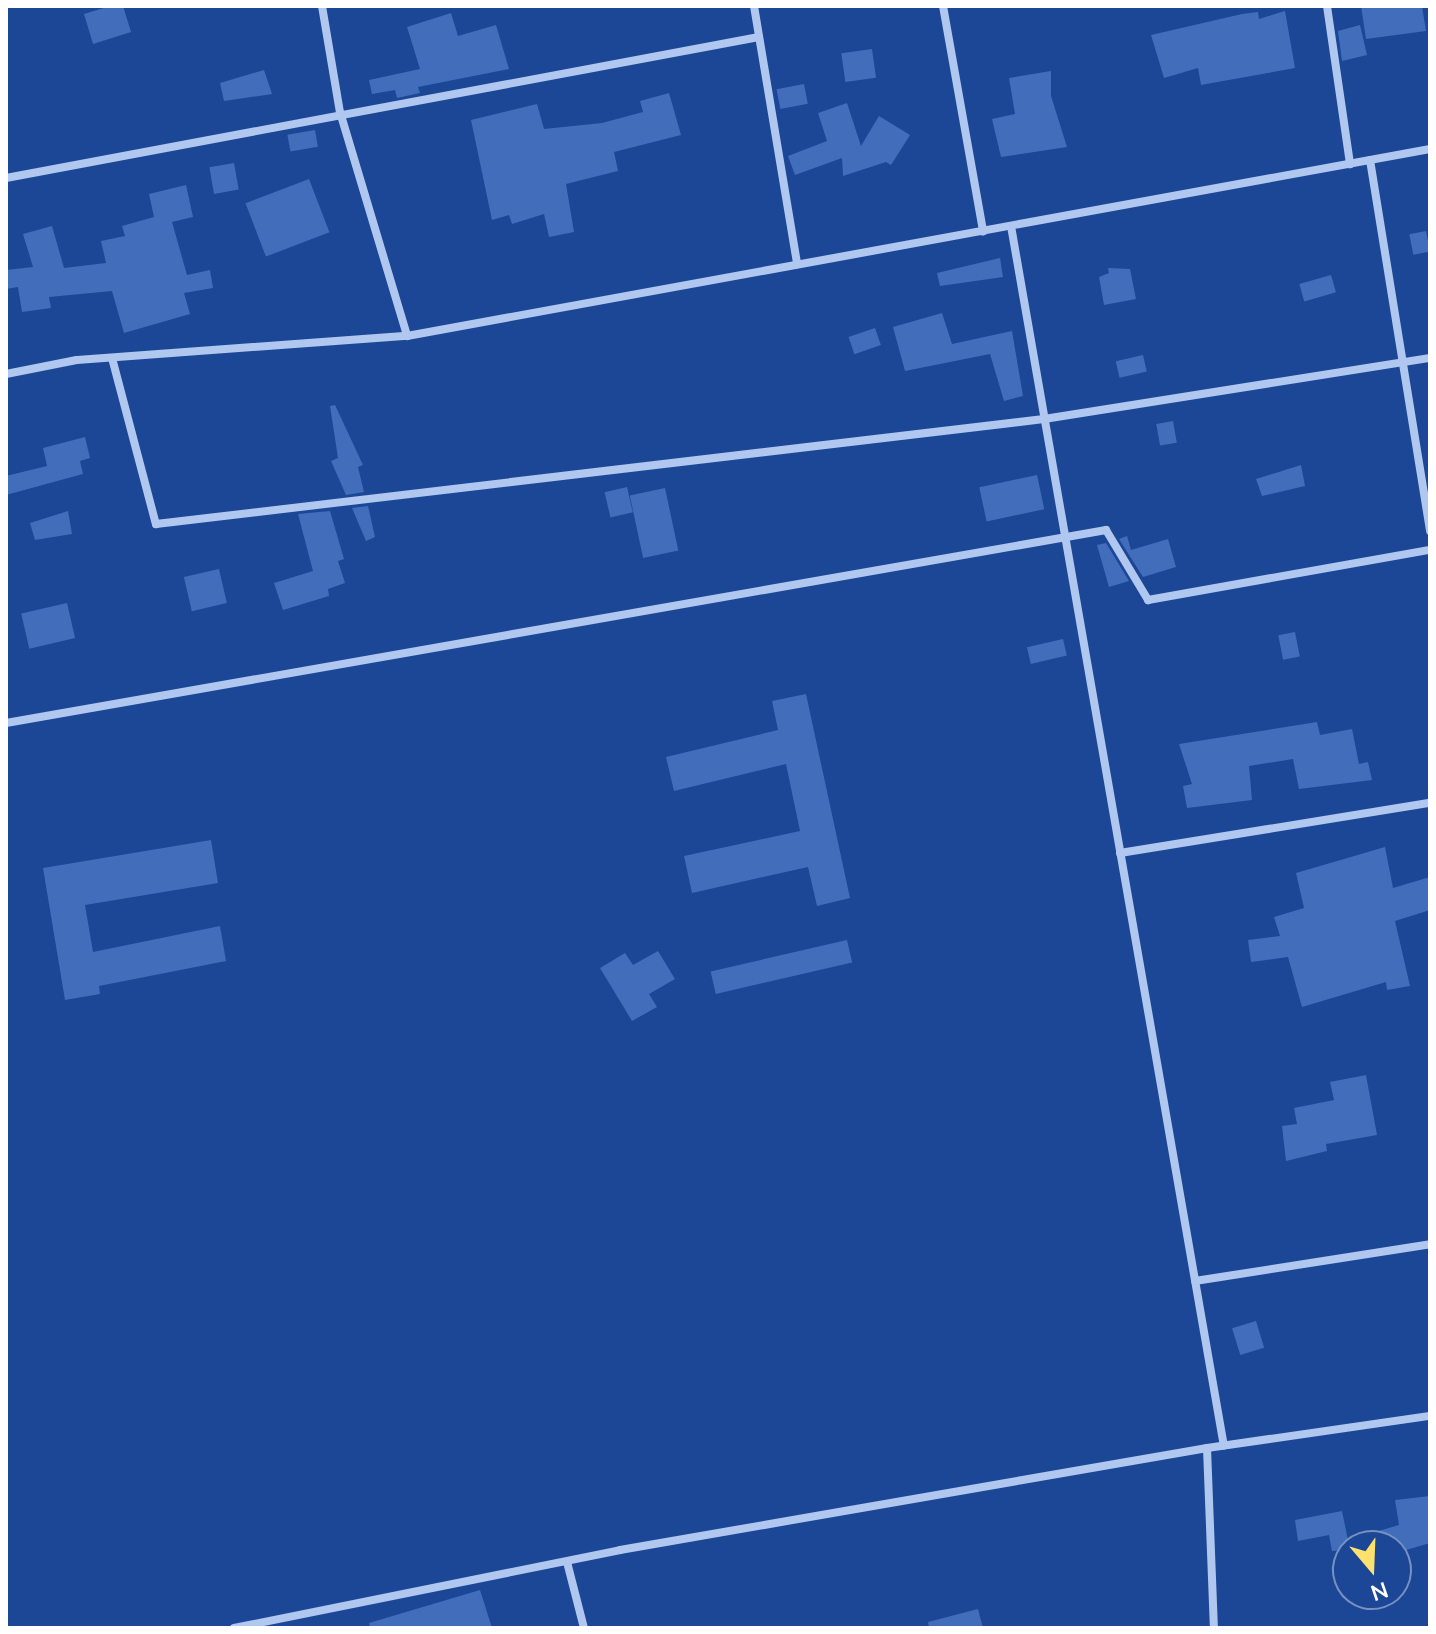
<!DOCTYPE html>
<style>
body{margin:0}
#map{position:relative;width:1436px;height:1634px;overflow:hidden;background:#1c4796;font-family:"Nunito Sans",sans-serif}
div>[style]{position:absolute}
.building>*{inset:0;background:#416dbb;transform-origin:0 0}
.street>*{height:8px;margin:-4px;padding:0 4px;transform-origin:4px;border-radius:4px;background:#b0c7ef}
span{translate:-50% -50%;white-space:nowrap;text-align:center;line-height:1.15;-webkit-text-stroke:7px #1c4796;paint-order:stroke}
.frame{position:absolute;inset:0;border:8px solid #fff;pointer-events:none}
.north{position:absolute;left:1332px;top:1530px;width:80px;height:80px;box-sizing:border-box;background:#1c4796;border:2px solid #7791c0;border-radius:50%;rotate:161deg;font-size:22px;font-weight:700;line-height:32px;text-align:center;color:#fff}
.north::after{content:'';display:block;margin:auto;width:28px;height:36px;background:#ffe26e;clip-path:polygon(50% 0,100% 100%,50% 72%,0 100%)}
</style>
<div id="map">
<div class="building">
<div style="clip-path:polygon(110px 6px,123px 6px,131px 32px,93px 44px,84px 14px)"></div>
<div style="clip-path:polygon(1361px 6px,1422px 6px,1426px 31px,1366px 39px)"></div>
<div style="clip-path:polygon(1285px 11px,1295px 68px,1201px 85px,1198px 68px,1164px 78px,1151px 35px,1242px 14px,1258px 12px,1259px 19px)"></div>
<div style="clip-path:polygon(451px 13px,458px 36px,496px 25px,509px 69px,418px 87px,420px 93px,397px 98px,395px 90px,372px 94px,369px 80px,420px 69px,407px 27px)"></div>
<div style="clip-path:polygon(1360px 25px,1367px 55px,1342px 61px,1338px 31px)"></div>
<div style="left:872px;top:49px;width:29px;height:31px;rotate:82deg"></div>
<div style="clip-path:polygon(264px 70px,272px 94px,224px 101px,220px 83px)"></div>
<div style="clip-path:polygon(1051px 71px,1051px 96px,1067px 147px,1001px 157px,992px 119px,1015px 114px,1009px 78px)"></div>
<div style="left:804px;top:84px;width:20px;height:28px;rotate:79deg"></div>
<div style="clip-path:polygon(669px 93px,681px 135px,614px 152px,618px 171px,566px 184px,574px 232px,549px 237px,544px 214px,512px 224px,509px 215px,492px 220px,471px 120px,537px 104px,544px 129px,602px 123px,643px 112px,640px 101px)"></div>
<div style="clip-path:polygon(847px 103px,861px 146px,879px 116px,910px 135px,891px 165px,886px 162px,843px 176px,842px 158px,795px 175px,788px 156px,827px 141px,818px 113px)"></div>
<div style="left:315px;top:130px;width:17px;height:28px;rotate:80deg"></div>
<div style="left:234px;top:163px;width:27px;height:25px;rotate:80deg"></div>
<div style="left:309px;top:179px;width:57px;height:68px;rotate:69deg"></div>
<div style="clip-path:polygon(186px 185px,193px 217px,172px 222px,187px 275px,210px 270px,213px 288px,184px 293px,190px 314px,124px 333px,112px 291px,49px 297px,51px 308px,22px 312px,18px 287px,6px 289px,6px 270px,33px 267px,23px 234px,52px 226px,64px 268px,106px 263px,101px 241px,125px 236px,122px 226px,154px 217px,149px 194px)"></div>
<div style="left:1426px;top:231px;width:21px;height:17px;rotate:79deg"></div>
<div style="clip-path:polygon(1000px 258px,1003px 277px,940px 286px,937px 273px)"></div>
<div style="clip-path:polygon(1108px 268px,1130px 269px,1136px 299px,1104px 305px,1099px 277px,1109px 273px)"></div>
<div style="left:1331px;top:275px;width:18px;height:33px;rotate:74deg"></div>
<div style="clip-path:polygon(942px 313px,952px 344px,1012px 331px,1023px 396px,1004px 401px,990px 354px,905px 371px,893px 327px)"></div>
<div style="left:875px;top:328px;width:18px;height:28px;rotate:71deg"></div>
<div style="left:1143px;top:355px;width:17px;height:28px;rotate:77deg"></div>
<div style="clip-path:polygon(335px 405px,363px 465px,358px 467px,364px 492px,346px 495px,331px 461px,338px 458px,330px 406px)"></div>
<div style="left:1173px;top:421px;width:22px;height:17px;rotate:80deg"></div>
<div style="clip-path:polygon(85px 437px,90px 458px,80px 461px,83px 474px,6px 495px,6px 476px,47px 466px,43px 448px)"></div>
<div style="clip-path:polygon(1301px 465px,1305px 486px,1262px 496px,1256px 479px)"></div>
<div style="left:1037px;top:475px;width:35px;height:59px;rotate:78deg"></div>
<div style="left:627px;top:487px;width:26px;height:23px;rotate:77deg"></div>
<div style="left:665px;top:488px;width:64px;height:36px;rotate:78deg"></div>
<div style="clip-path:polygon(368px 506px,375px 537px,366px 541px,352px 508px)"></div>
<div style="clip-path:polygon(68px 511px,72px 534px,35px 540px,30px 523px)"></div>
<div style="clip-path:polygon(330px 511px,344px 559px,338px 561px,345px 583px,328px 589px,329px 596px,283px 610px,274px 583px,313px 571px,298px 514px)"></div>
<div style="clip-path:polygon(1127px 536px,1131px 550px,1168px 539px,1176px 567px,1143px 577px,1119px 539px)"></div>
<div style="clip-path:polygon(1106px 543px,1129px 581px,1109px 587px,1097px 545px)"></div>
<div style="left:219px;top:569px;width:35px;height:36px;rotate:77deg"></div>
<div style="left:67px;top:603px;width:36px;height:47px;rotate:77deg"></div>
<div style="left:1295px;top:632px;width:25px;height:17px;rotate:79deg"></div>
<div style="left:1063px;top:639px;width:17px;height:37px;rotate:77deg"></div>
<div style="clip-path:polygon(806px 694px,850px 898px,817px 906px,808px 867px,692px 893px,684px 856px,800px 831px,786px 764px,674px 791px,666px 757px,778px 730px,772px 701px)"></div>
<div style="clip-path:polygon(1317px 722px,1320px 735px,1352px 729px,1359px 764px,1368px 762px,1372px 780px,1299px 789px,1293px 759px,1249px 766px,1252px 800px,1187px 808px,1183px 786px,1192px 784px,1179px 744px)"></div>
<div style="clip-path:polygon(211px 840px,218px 883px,85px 905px,93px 952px,220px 926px,226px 961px,99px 986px,100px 994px,65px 1000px,43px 868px)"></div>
<div style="clip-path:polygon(1385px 847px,1393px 888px,1430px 877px,1430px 910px,1395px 921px,1410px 986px,1387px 990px,1386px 982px,1302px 1007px,1288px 957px,1251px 962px,1248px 940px,1280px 936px,1274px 917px,1304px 908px,1296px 873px)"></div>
<div style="left:847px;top:940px;width:23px;height:140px;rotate:77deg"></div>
<div style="clip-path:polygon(658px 951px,675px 979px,649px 994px,657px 1007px,632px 1021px,600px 968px,625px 953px,633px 965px)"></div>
<div style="clip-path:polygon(1366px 1075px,1377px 1135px,1326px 1144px,1327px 1151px,1286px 1161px,1282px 1126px,1297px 1124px,1294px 1108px,1334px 1100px,1330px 1082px)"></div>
<div style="left:1256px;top:1321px;width:28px;height:25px;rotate:73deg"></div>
<div style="clip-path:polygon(1430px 1496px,1430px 1543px,1396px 1553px,1396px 1546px,1332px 1551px,1329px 1535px,1298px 1541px,1295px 1520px,1342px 1511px,1348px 1540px,1399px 1525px,1395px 1500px)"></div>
<div style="clip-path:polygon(480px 1590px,492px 1628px,370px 1628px,369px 1623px)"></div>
<div style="clip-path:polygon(978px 1609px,983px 1628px,929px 1628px,928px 1622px)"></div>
</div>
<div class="street">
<div style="left:322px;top:6px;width:108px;rotate:80.4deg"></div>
<div style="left:340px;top:112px;width:234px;rotate:73.3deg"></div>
<div style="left:754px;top:6px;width:262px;rotate:80.5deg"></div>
<div style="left:943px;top:6px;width:229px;rotate:79.9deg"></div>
<div style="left:1327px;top:6px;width:160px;rotate:81.7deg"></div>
<div style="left:1370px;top:160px;width:376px;rotate:80.8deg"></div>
<div style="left:6px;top:178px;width:766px;rotate:-10.61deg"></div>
<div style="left:1011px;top:226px;width:1238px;rotate:80.1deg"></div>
<div style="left:112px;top:358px;width:172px;rotate:75.2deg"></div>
<div style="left:156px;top:524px;width:894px;rotate:-6.74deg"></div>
<div style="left:1044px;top:419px;width:391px;rotate:-9deg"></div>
<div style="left:6px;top:374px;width:72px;rotate:-11.2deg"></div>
<div style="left:77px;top:360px;width:331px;rotate:-4.2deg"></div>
<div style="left:407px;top:336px;width:1040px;rotate:-10.36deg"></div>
<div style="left:6px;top:723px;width:1117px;rotate:-9.95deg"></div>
<div style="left:1106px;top:530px;width:82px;rotate:59deg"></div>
<div style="left:1148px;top:600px;width:286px;rotate:-10.1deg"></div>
<div style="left:1120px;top:853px;width:314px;rotate:-9.2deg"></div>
<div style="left:1195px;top:1281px;width:238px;rotate:-8.9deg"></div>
<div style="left:1207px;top:1448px;width:180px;rotate:87.8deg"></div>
<div style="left:567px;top:1562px;width:68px;rotate:75.6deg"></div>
<div style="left:234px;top:1628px;width:394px;rotate:-11.4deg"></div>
<div style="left:620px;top:1550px;width:596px;rotate:-9.86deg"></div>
<div style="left:1207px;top:1448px;width:225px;rotate:-8.2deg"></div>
</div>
<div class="frame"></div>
<div class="north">N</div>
</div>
